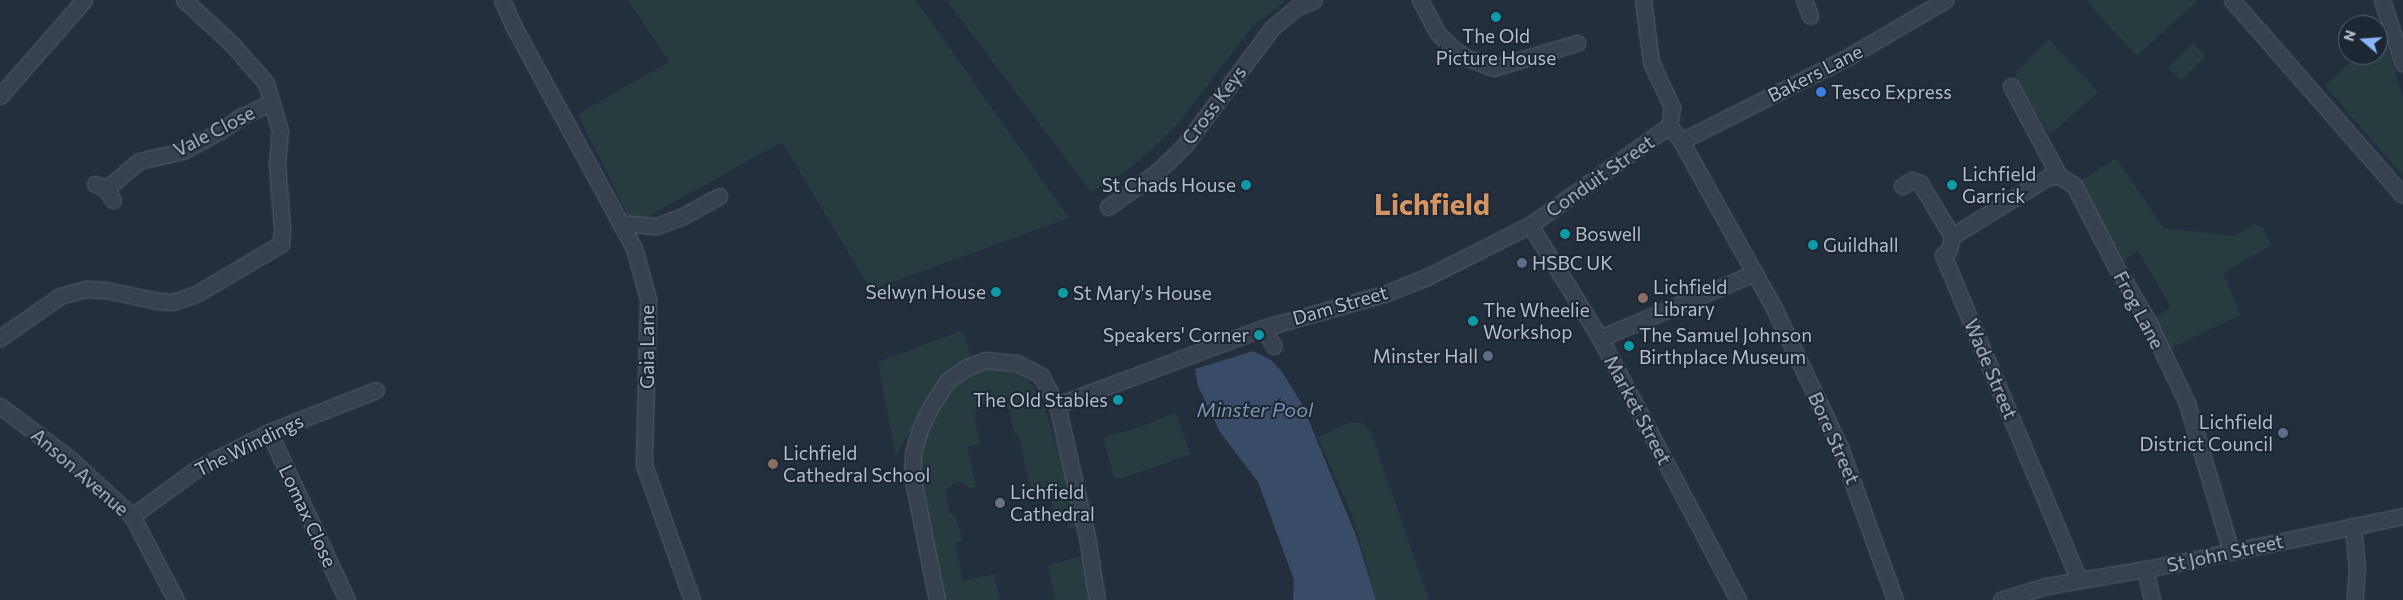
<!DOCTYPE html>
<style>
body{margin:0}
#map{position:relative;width:2403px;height:600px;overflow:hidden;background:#242f3e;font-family:Commissioner,sans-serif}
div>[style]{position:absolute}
.green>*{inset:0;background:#263c3f;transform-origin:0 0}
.water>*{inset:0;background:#394c67}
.roads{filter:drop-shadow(0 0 1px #565f6c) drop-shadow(0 0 1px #565f6c)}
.minor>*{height:15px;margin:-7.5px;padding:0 7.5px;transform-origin:7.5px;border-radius:7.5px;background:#38414e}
.dots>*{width:14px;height:14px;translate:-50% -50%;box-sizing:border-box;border:2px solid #1d2633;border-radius:50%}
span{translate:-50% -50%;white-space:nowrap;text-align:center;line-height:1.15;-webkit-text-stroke:4px #1d2633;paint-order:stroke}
.poi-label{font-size:19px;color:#b4bcc9}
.left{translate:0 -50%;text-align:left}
.right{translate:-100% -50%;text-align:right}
.street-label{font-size:19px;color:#b4bcc9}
.water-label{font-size:20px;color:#7c92b1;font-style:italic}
.town-label{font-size:29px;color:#d59563;font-weight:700}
.north{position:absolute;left:2338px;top:15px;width:50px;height:50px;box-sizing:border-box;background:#1d2633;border:1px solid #59626f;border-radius:50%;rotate:288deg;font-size:14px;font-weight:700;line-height:20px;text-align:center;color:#b4bcc9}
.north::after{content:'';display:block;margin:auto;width:18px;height:22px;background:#8ab4f8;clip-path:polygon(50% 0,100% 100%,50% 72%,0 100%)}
</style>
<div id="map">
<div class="green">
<div style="clip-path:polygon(628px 0,916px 0,1069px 218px,871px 290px,782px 142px,633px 225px,578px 114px,669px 62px)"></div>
<div style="clip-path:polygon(946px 0,1283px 0,1284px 2px,1252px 27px,1181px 120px,1154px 147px,1125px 172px,1091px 192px)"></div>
<div style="clip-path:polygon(2090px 0,2198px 0,2137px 56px,2087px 2px)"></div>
<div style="clip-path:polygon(2383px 36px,2403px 97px,2403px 176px,2325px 86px,2358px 55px,2378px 55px,2378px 38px)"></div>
<div style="clip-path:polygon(2049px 39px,2098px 92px,2050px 135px,2022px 90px,2018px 82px,2016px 71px)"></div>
<div style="left:2193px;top:43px;width:18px;height:35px;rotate:45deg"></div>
<div style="clip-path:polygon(2116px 158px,2164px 228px,2234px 236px,2254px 224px,2263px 227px,2271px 245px,2223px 273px,2241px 315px,2162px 352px,2148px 321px,2171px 307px,2138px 251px,2115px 265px,2074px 185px)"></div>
<div style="clip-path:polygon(963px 330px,972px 359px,935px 387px,896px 456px,878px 362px)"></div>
<div style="clip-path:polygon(996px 368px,1022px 376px,1033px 386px,1044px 406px,1068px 484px,1078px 527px,1069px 529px,1066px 518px,1055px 520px,1049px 490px,1031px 493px,1019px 436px,1015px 436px,1008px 407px,1000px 409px,991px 402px,980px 405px,974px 416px,980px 444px,967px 447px,976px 487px,969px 488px,961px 482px,952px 484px,946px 493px,950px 513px,956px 518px,963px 540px,955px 543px,963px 581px,994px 574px,1000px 600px,943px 600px,918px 473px,925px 429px,951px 386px,971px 372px)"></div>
<div style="clip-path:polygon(1175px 413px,1191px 454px,1123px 478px,1114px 478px,1103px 437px,1137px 428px)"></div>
<div style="clip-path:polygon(1350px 422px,1362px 423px,1370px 430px,1429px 600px,1376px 600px,1354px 520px,1318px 437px)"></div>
<div style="clip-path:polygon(1083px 556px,1089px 600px,1055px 600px,1048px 565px)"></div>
</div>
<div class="water">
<div style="clip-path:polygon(1253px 351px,1271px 360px,1282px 372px,1302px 404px,1357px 538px,1376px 600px,1293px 600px,1294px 580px,1258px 482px,1220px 432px,1198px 386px,1195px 369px)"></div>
</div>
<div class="roads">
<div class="minor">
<div style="left:502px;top:0;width:30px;rotate:66deg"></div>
<div style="left:514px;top:27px;width:251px;rotate:61.5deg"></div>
<div style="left:634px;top:248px;width:53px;rotate:74.6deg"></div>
<div style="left:648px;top:299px;width:166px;rotate:91.4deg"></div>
<div style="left:644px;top:465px;width:143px;rotate:70.4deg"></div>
<div style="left:1420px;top:0;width:36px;rotate:62deg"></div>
<div style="left:1437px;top:32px;width:19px;rotate:47deg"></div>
<div style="left:1450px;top:46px;width:19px;rotate:36deg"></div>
<div style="left:1465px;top:57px;width:30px;rotate:21deg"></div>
<div style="left:1493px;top:68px;width:88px;rotate:-16.6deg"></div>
<div style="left:1643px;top:0;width:63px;rotate:82.6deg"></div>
<div style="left:1651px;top:62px;width:50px;rotate:65deg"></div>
<div style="left:1672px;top:107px;width:19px;rotate:99deg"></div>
<div style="left:1804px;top:0;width:17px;rotate:69deg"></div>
<div style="left:2232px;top:0;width:259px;rotate:48.8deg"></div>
<div style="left:2382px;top:0;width:67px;rotate:71.8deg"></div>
<div style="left:2011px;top:86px;width:102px;rotate:61.9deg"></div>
<div style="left:2059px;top:176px;width:17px;rotate:31deg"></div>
<div style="left:2074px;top:185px;width:90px;rotate:62.9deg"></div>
<div style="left:2115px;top:265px;width:65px;rotate:59.5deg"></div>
<div style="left:2148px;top:321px;width:91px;rotate:64.6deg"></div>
<div style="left:2187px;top:403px;width:155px;rotate:73.5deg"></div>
<div style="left:0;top:96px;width:128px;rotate:-48.8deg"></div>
<div style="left:1669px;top:126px;width:19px;rotate:51deg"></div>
<div style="left:1681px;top:141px;width:191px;rotate:60.9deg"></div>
<div style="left:1774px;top:308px;width:154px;rotate:64.6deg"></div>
<div style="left:1840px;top:447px;width:163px;rotate:70.2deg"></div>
<div style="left:1681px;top:141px;width:187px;rotate:-26.7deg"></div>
<div style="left:1848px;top:57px;width:113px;rotate:-30.4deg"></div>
<div style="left:95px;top:184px;width:12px;rotate:24deg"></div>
<div style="left:106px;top:189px;width:13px;rotate:58deg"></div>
<div style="left:1902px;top:186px;width:12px;rotate:-31deg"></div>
<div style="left:1912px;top:180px;width:9px;rotate:21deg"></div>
<div style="left:1920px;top:183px;width:62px;rotate:58.9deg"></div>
<div style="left:1952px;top:236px;width:14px;rotate:102deg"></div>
<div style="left:1949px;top:250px;width:8px;rotate:140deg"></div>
<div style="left:1943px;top:255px;width:352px;rotate:67.3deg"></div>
<div style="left:106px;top:189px;width:43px;rotate:-40.3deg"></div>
<div style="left:139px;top:161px;width:45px;rotate:-12.8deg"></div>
<div style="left:183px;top:151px;width:42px;rotate:-28.4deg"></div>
<div style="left:220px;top:131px;width:24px;rotate:-35deg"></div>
<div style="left:240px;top:117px;width:35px;rotate:-25deg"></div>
<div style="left:1108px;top:207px;width:60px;rotate:-35.5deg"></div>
<div style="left:1157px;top:172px;width:37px;rotate:-44deg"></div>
<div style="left:1184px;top:146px;width:147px;rotate:-53.3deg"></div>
<div style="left:1272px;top:28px;width:33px;rotate:-40deg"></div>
<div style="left:1297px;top:7px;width:18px;rotate:-22deg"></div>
<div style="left:620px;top:223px;width:37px;rotate:5deg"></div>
<div style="left:657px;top:226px;width:30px;rotate:-21deg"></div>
<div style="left:685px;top:215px;width:39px;rotate:-29deg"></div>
<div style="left:1530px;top:225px;width:133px;rotate:58.2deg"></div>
<div style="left:1600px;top:338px;width:296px;rotate:62.2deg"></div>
<div style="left:1952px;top:236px;width:113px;rotate:-31.6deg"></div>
<div style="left:2048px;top:177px;width:11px;rotate:-5deg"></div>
<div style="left:1263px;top:328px;width:21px;rotate:59deg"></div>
<div style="left:0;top:338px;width:73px;rotate:-35deg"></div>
<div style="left:60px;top:296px;width:27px;rotate:-15deg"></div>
<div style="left:86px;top:289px;width:19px;rotate:3deg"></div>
<div style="left:105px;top:290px;width:54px;rotate:11.7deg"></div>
<div style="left:158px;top:301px;width:15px;rotate:4deg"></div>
<div style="left:173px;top:302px;width:24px;rotate:-19deg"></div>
<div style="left:196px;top:294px;width:99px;rotate:-30.5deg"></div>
<div style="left:281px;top:244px;width:16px;rotate:-86deg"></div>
<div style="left:282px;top:228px;width:64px;rotate:-94.5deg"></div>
<div style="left:277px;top:164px;width:33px;rotate:-85deg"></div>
<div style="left:280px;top:131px;width:50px;rotate:-106.3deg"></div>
<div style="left:266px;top:83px;width:52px;rotate:-131.1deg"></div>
<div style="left:232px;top:44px;width:65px;rotate:-137.5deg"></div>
<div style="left:1600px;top:338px;width:168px;rotate:-22.8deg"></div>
<div style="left:1057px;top:405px;width:220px;rotate:-20.5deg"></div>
<div style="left:1263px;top:328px;width:126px;rotate:-15.7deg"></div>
<div style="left:1384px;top:294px;width:46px;rotate:-21.6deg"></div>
<div style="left:1427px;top:277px;width:115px;rotate:-26.8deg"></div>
<div style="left:1530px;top:225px;width:171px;rotate:-35.5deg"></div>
<div style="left:0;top:406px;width:88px;rotate:37.1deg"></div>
<div style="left:70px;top:459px;width:84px;rotate:42.6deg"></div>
<div style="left:132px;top:516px;width:95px;rotate:62.4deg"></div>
<div style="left:269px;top:432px;width:185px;rotate:65.1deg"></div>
<div style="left:132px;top:516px;width:78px;rotate:-36.1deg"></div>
<div style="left:195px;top:470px;width:83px;rotate:-27.2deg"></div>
<div style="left:269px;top:432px;width:115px;rotate:-21.4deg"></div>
<div style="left:2353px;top:526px;width:42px;rotate:84.6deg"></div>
<div style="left:2357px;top:568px;width:32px;rotate:94deg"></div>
<div style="left:2145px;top:569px;width:32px;rotate:77deg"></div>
<div style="left:937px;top:600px;width:127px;rotate:-101.3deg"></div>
<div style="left:912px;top:475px;width:22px;rotate:-87deg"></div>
<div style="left:913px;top:453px;width:25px;rotate:-74deg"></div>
<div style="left:920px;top:429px;width:25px;rotate:-64deg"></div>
<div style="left:931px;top:406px;width:30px;rotate:-57deg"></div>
<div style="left:947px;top:381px;width:24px;rotate:-35deg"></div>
<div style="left:967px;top:367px;width:20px;rotate:-20deg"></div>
<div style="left:986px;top:360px;width:31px;rotate:6deg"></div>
<div style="left:1017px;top:363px;width:27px;rotate:28deg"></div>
<div style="left:1041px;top:376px;width:33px;rotate:61deg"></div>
<div style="left:1057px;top:405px;width:135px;rotate:77.2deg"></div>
<div style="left:1087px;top:537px;width:64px;rotate:81deg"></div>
<div style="left:2001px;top:600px;width:47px;rotate:-17.3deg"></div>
<div style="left:2046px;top:586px;width:113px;rotate:-9.7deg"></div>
<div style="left:2157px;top:567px;width:251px;rotate:-11.7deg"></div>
</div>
</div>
<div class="dots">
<div style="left:1496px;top:17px;background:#0f9aa8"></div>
<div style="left:1821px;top:92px;background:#3f7fe0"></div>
<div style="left:1246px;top:185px;background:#0f9aa8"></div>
<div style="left:1952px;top:185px;background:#0f9aa8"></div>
<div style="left:1565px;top:234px;background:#0f9aa8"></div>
<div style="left:1813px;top:245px;background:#0f9aa8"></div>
<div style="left:1522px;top:263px;background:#5c6f8a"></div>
<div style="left:996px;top:292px;background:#0f9aa8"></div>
<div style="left:1063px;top:293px;background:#0f9aa8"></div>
<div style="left:1643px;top:298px;background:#8d6e63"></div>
<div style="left:1473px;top:321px;background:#0f9aa8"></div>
<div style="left:1259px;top:335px;background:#0f9aa8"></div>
<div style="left:1629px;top:346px;background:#0f9aa8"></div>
<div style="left:1488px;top:356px;background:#5c6f8a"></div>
<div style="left:1118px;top:400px;background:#0f9aa8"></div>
<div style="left:2283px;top:433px;background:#5c6f8a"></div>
<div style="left:773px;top:464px;background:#8d6e63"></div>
<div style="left:1000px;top:503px;background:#6b7280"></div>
</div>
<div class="poi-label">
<span style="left:1496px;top:47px">The Old<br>Picture House</span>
<span class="left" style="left:1831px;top:92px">Tesco Express</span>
<span class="left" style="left:1962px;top:185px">Lichfield<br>Garrick</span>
<span class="right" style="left:1236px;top:185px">St Chads House</span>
<span class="left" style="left:1575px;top:234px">Boswell</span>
<span class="left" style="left:1823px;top:245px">Guildhall</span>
<span class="left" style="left:1532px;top:263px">HSBC UK</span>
<span class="left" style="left:1653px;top:298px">Lichfield<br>Library</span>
<span class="right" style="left:986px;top:292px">Selwyn House</span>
<span class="left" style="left:1073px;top:293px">St Mary's House</span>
<span class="left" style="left:1483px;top:321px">The Wheelie<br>Workshop</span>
<span class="right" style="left:1249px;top:335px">Speakers' Corner</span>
<span class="left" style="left:1639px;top:346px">The Samuel Johnson<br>Birthplace Museum</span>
<span class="right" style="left:1478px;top:356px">Minster Hall</span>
<span class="right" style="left:1108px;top:400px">The Old Stables</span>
<span class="right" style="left:2273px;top:433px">Lichfield<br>District Council</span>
<span class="left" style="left:783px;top:464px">Lichfield<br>Cathedral School</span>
<span class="left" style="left:1010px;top:503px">Lichfield<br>Cathedral</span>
</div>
<div class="street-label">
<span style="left:1815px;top:73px;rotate:-27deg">Bakers Lane</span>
<span style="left:1214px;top:105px;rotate:-53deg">Cross Keys</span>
<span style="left:214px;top:131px;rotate:-27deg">Vale Close</span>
<span style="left:1600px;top:176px;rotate:-35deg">Conduit Street</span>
<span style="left:1340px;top:305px;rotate:-16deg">Dam Street</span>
<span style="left:2139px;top:310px;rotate:62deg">Frog Lane</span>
<span style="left:647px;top:347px;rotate:-90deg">Gaia Lane</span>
<span style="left:1991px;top:369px;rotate:67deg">Wade Street</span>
<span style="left:1638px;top:410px;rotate:62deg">Market Street</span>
<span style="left:1834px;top:438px;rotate:66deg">Bore Street</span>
<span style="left:249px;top:445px;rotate:-26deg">The Windings</span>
<span style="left:80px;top:472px;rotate:41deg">Anson Avenue</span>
<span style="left:308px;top:516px;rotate:65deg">Lomax Close</span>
<span style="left:2225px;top:553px;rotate:-12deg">St John Street</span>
</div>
<div class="water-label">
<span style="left:1255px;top:409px">Minster Pool</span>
</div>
<div class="town-label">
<span style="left:1432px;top:204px">Lichfield</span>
</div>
<div class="north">N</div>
</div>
